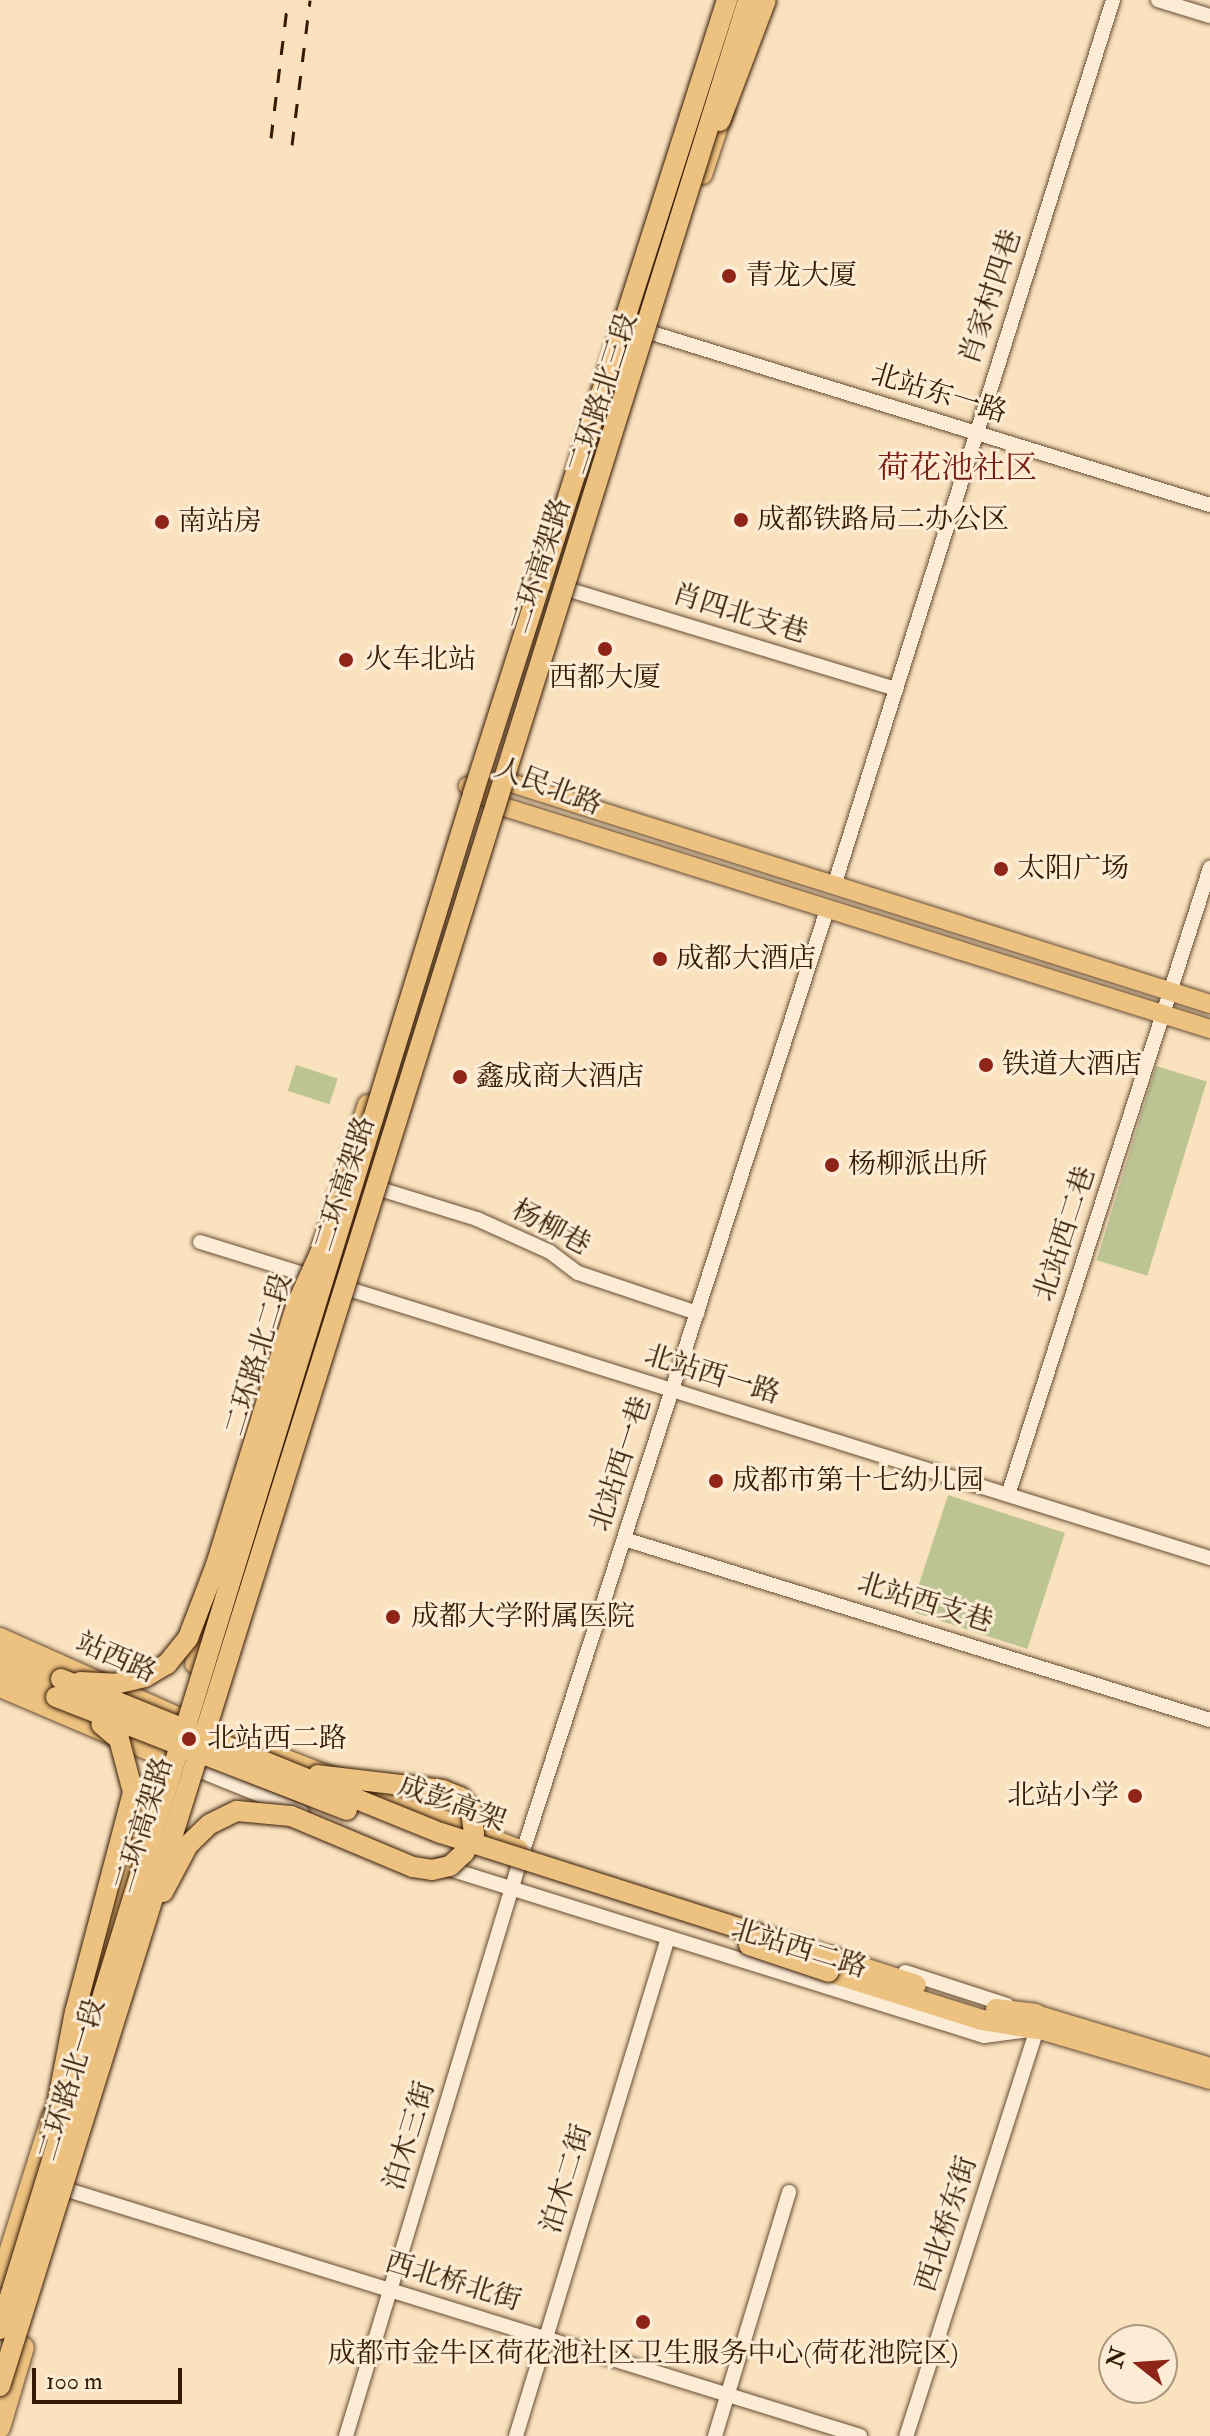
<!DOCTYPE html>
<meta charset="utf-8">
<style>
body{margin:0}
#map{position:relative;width:1210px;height:2436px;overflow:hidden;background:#fae2bf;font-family:"IM FELL Double Pica","Noto Serif SC",serif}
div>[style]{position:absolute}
.green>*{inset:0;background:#bcc494;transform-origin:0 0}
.roads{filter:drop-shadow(0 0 2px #664c33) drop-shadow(0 0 2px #664c33)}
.minor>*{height:14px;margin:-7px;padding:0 7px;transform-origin:7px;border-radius:7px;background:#fcecd5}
.major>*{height:18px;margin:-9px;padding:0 9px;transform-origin:9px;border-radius:9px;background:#edc180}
.highway>*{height:20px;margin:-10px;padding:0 10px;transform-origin:10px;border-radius:10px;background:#edc180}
.rail>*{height:3px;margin-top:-1.5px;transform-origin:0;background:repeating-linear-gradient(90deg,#351a04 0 14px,transparent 0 28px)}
.bridges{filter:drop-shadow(0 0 2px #351a04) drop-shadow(0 0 2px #351a04)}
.highway-bridge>*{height:20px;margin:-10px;padding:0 10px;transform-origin:10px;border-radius:10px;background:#edc180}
.dots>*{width:22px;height:22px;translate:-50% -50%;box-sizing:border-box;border:4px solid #fcecd5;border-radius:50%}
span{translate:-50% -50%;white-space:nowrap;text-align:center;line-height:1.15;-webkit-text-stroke:6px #fcecd5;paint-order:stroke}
.poi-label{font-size:28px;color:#351a04}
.left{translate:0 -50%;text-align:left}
.right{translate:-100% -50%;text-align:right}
.street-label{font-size:28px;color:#351a04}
.quarter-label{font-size:32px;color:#7a1f14}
.north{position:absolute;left:1098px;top:2324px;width:80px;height:80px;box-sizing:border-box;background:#fcecd5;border:2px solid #ac9881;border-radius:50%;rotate:287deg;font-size:22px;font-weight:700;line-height:32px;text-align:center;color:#351a04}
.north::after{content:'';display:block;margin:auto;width:28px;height:36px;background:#8f2418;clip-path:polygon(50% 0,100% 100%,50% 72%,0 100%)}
.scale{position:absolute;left:32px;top:2368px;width:150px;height:36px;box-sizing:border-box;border:4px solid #351a04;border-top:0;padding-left:10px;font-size:24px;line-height:28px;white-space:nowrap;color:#351a04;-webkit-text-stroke:6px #fcecd5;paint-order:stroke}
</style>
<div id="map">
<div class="green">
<div style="left:296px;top:1065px;width:44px;height:27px;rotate:18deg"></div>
<div style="left:1156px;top:1066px;width:53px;height:203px;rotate:17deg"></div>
<div style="left:948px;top:1495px;width:123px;height:122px;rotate:18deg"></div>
</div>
<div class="roads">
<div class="minor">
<div style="left:1158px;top:0;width:54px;rotate:17.1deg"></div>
<div style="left:652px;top:333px;width:584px;rotate:17.13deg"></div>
<div style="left:570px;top:590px;width:341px;rotate:16.9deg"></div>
<div style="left:834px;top:886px;width:929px;rotate:-72.52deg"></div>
<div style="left:380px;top:1189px;width:102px;rotate:17.2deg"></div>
<div style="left:477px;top:1219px;width:80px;rotate:24.3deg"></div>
<div style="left:550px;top:1252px;width:35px;rotate:37deg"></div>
<div style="left:578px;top:1273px;width:126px;rotate:18.6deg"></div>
<div style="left:200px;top:1242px;width:121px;rotate:17.2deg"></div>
<div style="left:336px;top:1285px;width:916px;rotate:17.35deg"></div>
<div style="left:1009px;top:1492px;width:656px;rotate:-72.15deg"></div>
<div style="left:624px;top:1539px;width:613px;rotate:17.16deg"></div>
<div style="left:198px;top:1770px;width:112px;rotate:22deg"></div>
<div style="left:440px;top:1866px;width:570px;rotate:17.35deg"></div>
<div style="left:984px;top:2036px;width:53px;rotate:-7.5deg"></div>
<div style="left:1037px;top:2029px;width:428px;rotate:107.8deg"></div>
<div style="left:905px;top:1972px;width:107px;rotate:17.9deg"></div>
<div style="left:55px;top:2186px;width:843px;rotate:17.25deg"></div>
<div style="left:346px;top:2436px;width:611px;rotate:-73.17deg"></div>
<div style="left:523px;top:1851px;width:989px;rotate:-72.1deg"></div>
<div style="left:516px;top:2436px;width:521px;rotate:-73.03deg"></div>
<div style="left:715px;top:2436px;width:255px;rotate:-73.1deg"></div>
</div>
<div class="major">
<div style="left:703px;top:175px;width:71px;rotate:-71.8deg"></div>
<div style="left:491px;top:784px;width:17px;rotate:-7deg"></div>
<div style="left:508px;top:782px;width:736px;rotate:17.55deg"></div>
<div style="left:468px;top:786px;width:39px;rotate:31deg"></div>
<div style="left:501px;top:806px;width:743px;rotate:17.46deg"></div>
<div style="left:323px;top:1243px;width:146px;rotate:-72.4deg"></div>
<div style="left:0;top:1637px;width:197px;rotate:24deg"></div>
<div style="left:194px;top:1664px;width:98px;rotate:-72.9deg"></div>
<div style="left:0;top:1688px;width:189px;rotate:23deg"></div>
<div style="left:237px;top:1740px;width:302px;rotate:21.1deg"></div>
<div style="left:85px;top:2007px;width:294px;rotate:-72.2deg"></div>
<div style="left:1036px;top:2014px;width:182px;rotate:16.9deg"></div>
<div style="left:1037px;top:2029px;width:180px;rotate:16.4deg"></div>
<div style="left:0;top:2278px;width:170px;rotate:-72.5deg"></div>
</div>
<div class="highway">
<div style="left:0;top:1651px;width:67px;rotate:24.7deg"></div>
<div style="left:0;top:1670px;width:62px;rotate:25.7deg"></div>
<div style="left:833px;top:1958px;width:87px;rotate:18deg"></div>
<div style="left:829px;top:1972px;width:160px;rotate:17.4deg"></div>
<div style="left:982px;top:2020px;width:56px;rotate:9.3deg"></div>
<div style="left:996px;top:2009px;width:40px;rotate:7.1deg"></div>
<div style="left:0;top:2428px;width:84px;rotate:-73.5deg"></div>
</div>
</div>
<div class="rail">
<div style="left:271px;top:138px;width:139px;rotate:-83deg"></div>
<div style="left:292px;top:145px;width:146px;rotate:-82.9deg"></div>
</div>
<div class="bridges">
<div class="highway-bridge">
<div style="left:720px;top:121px;width:129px;rotate:-69.2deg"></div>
<div style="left:61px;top:1679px;width:410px;rotate:22.1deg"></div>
<div style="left:441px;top:1833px;width:411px;rotate:17.7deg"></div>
<div style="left:80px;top:1682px;width:35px;rotate:3deg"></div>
<div style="left:115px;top:1684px;width:31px;rotate:-13deg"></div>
<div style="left:145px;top:1677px;width:26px;rotate:-31deg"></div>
<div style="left:167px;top:1664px;width:33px;rotate:-51deg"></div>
<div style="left:188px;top:1638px;width:78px;rotate:-69deg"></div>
<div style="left:216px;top:1565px;width:273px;rotate:-72.8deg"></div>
<div style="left:297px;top:1304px;width:80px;rotate:-65.7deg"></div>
<div style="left:56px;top:1697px;width:312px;rotate:21.2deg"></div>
<div style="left:163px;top:1892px;width:53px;rotate:-62deg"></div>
<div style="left:188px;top:1845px;width:30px;rotate:-44deg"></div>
<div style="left:210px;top:1824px;width:30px;rotate:-26deg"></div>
<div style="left:237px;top:1811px;width:54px;rotate:5.3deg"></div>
<div style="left:291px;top:1816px;width:132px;rotate:22.7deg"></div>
<div style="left:413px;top:1867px;width:19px;rotate:9deg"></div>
<div style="left:432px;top:1870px;width:18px;rotate:-13deg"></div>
<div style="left:450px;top:1866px;width:19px;rotate:-43deg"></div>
<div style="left:464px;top:1853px;width:21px;rotate:-62deg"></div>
<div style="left:474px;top:1834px;width:24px;rotate:-97deg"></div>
<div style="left:471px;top:1810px;width:17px;rotate:-130deg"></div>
<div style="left:460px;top:1797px;width:18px;rotate:-158deg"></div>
<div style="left:443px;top:1790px;width:126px;rotate:-173.2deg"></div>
<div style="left:749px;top:1945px;width:84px;rotate:18.6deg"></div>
<div style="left:52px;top:2131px;width:121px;rotate:-79.1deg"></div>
<div style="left:75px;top:2012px;width:228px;rotate:-75.2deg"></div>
<div style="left:133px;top:1792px;width:55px;rotate:-104.8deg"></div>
<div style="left:119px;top:1739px;width:23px;rotate:-140deg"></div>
<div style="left:0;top:2329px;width:1606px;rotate:-72.87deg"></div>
<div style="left:473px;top:794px;width:834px;rotate:-72.26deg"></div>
<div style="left:0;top:2386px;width:2500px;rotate:-72.59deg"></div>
</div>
</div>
<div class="dots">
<div style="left:729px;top:276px;background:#8f2418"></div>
<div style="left:741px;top:520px;background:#8f2418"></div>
<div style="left:162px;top:522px;background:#8f2418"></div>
<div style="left:605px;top:649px;background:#8f2418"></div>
<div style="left:346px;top:660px;background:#8f2418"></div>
<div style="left:1001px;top:869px;background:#8f2418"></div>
<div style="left:660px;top:959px;background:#8f2418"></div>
<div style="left:986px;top:1065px;background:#8f2418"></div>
<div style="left:460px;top:1077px;background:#8f2418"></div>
<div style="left:832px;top:1165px;background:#8f2418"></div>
<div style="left:716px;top:1481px;background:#8f2418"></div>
<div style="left:393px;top:1617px;background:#8f2418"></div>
<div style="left:189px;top:1739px;background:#8f2418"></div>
<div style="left:1135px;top:1796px;background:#8f2418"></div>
<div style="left:643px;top:2322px;background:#8f2418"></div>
</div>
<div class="poi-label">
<span class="left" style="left:745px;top:276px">青龙大厦</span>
<span class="left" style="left:757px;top:520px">成都铁路局二办公区</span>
<span class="left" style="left:178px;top:522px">南站房</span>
<span class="left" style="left:364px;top:660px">火车北站</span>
<span style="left:605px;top:678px">西都大厦</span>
<span class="left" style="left:1017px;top:869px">太阳广场</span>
<span class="left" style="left:676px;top:959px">成都大酒店</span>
<span class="left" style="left:1002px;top:1065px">铁道大酒店</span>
<span class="left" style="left:476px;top:1077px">鑫成商大酒店</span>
<span class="left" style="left:848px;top:1165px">杨柳派出所</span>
<span class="left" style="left:732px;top:1481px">成都市第十七幼儿园</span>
<span class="left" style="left:411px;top:1617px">成都大学附属医院</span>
<span class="left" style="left:207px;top:1739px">北站西二路</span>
<span class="right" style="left:1119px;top:1796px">北站小学</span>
<span style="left:643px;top:2354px">成都市金牛区荷花池社区卫生服务中心(荷花池院区)</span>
</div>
<div class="street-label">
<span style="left:991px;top:297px;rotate:-72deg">肖家村四巷</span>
<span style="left:603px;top:394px;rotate:-72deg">二环路北三段</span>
<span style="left:939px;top:394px;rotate:17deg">北站东一路</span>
<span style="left:541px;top:566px;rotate:-72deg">二环高架路</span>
<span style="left:740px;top:614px;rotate:17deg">肖四北支巷</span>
<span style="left:548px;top:787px;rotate:21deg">人民北路</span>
<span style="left:345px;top:1184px;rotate:-72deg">二环高架路</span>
<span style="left:551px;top:1228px;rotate:28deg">杨柳巷</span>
<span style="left:1065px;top:1234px;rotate:-72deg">北站西二巷</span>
<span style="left:259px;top:1355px;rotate:-73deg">二环路北二段</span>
<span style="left:712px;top:1375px;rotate:17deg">北站西一路</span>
<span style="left:621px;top:1464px;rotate:-72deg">北站西一巷</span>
<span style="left:925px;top:1603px;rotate:17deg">北站西支巷</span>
<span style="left:116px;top:1658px;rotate:24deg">站西路</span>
<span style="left:452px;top:1804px;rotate:20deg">成彭高架</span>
<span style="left:144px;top:1825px;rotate:-73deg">二环高架路</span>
<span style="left:799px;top:1949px;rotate:17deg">北站西二路</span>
<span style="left:72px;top:2080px;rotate:-73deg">二环路北一段</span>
<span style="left:410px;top:2136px;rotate:-73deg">泊木三街</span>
<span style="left:567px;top:2179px;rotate:-73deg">泊木二街</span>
<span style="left:947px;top:2224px;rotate:-72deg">西北桥东街</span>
<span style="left:453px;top:2282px;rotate:17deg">西北桥北街</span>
</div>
<div class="quarter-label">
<span style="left:957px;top:468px">荷花池社区</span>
</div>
<div class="north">N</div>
<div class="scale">100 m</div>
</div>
